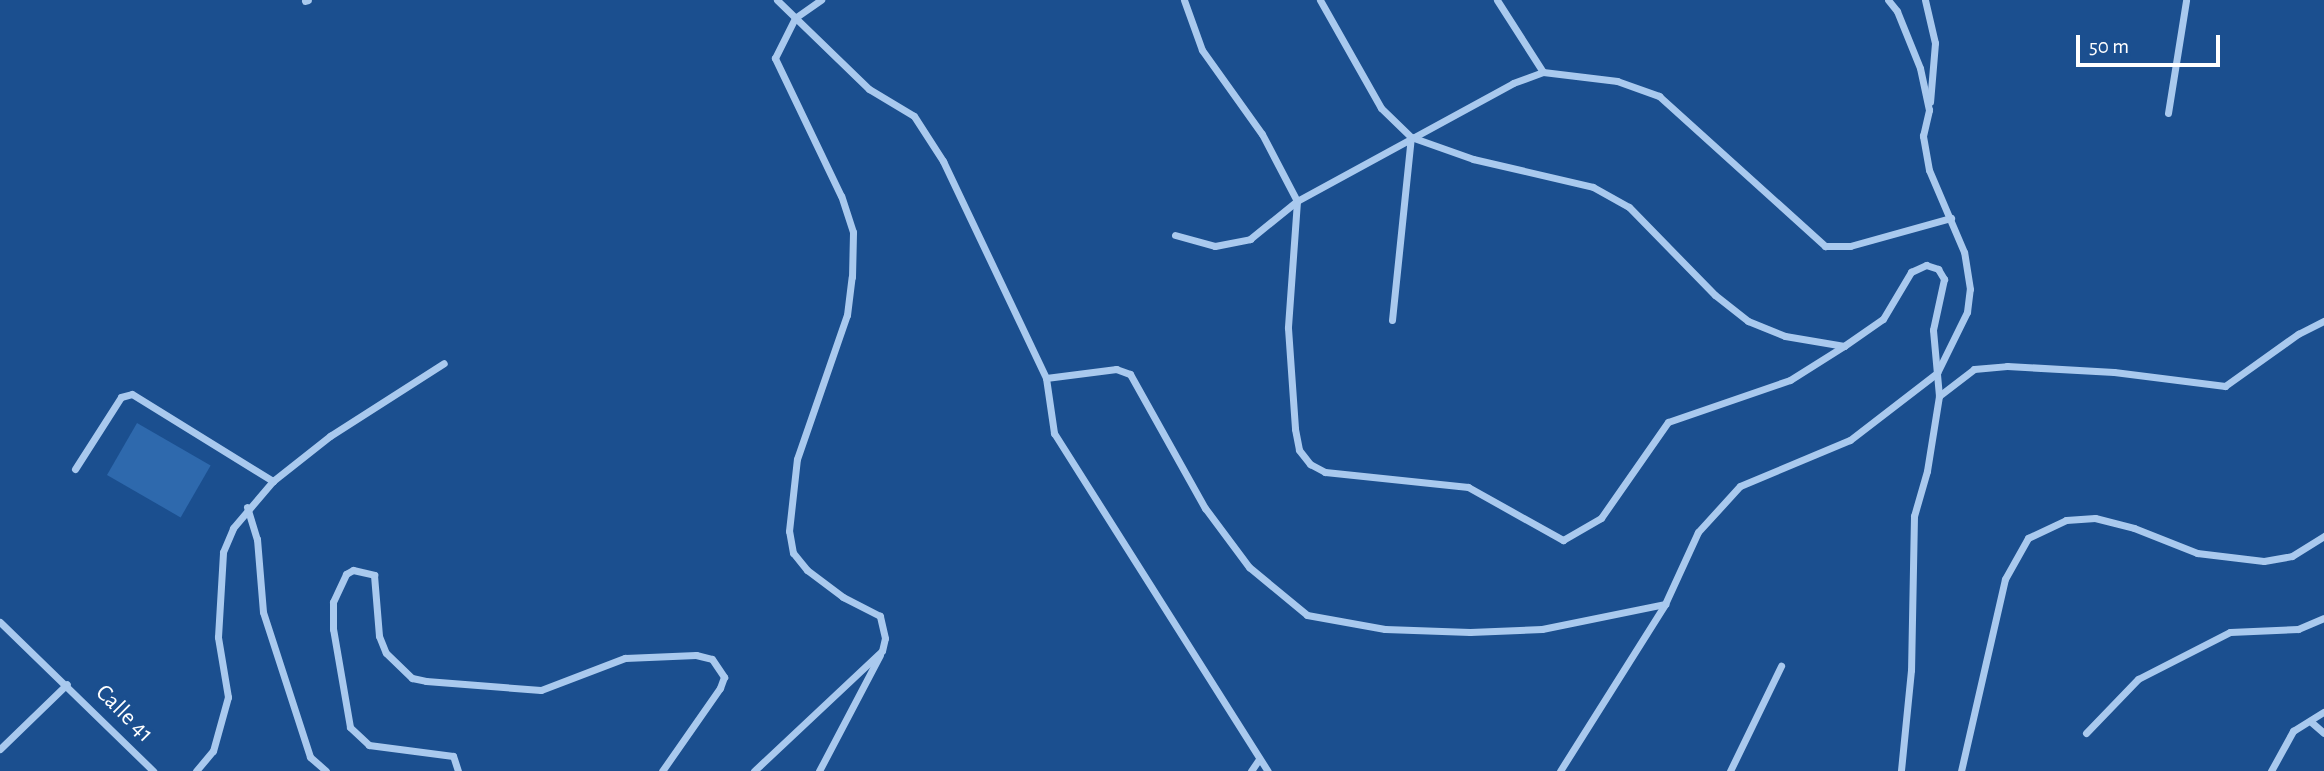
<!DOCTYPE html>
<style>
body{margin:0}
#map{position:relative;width:2324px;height:771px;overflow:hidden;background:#1b4f8f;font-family:"Alegreya Sans",sans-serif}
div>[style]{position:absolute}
.green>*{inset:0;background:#2e69ad;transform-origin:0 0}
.street>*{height:7px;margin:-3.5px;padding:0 3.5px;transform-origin:3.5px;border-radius:3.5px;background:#a9c9ee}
span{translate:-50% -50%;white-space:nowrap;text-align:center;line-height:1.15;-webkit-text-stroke:7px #1b4f8f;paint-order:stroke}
.street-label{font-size:24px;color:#fff}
.scale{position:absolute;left:2076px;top:35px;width:144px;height:32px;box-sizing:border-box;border:4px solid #fff;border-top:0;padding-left:9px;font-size:21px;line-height:24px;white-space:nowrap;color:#fff;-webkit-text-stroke:5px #1b4f8f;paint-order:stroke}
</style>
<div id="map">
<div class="green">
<div style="left:137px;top:423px;width:85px;height:60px;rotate:30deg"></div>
</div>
<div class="street">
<div style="left:777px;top:0;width:128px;rotate:44.1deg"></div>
<div style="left:869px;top:89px;width:52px;rotate:31deg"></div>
<div style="left:914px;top:116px;width:54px;rotate:57.2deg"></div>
<div style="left:943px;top:161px;width:240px;rotate:64.6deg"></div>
<div style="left:1046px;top:378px;width:56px;rotate:81.7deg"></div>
<div style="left:1054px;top:433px;width:400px;rotate:57.7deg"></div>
<div style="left:1184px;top:0;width:53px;rotate:70.2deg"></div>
<div style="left:1202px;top:50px;width:103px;rotate:54.5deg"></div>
<div style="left:1262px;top:134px;width:76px;rotate:62.4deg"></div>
<div style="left:1297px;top:201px;width:127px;rotate:94.1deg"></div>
<div style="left:1288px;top:328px;width:101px;rotate:86deg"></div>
<div style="left:1295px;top:429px;width:21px;rotate:79deg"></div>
<div style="left:1299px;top:450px;width:18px;rotate:52deg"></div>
<div style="left:1310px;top:464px;width:17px;rotate:28deg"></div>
<div style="left:1325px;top:472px;width:144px;rotate:6deg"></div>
<div style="left:1468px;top:487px;width:109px;rotate:29.2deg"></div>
<div style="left:1563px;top:540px;width:44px;rotate:-30.1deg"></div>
<div style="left:1601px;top:518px;width:117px;rotate:-55.1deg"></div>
<div style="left:1668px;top:422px;width:129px;rotate:-19deg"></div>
<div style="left:1790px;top:380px;width:64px;rotate:-32.2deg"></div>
<div style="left:1320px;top:0;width:124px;rotate:60.5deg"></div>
<div style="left:1381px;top:108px;width:42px;rotate:44deg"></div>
<div style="left:1411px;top:137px;width:66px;rotate:19.5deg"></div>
<div style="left:1473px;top:159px;width:123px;rotate:13.1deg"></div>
<div style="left:1593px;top:187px;width:41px;rotate:29.1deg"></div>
<div style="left:1629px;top:207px;width:123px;rotate:45.7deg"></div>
<div style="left:1715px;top:295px;width:42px;rotate:38.2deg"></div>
<div style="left:1748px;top:321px;width:40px;rotate:22deg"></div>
<div style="left:1785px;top:336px;width:60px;rotate:9.6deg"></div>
<div style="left:1844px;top:346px;width:47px;rotate:-34.7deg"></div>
<div style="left:1883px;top:319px;width:55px;rotate:-59.2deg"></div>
<div style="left:1911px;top:272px;width:17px;rotate:-25deg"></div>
<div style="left:1926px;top:265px;width:13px;rotate:18deg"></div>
<div style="left:1938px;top:269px;width:12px;rotate:59deg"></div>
<div style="left:1944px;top:279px;width:52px;rotate:102.2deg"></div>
<div style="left:1933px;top:330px;width:66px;rotate:84.8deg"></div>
<div style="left:1939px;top:396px;width:76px;rotate:99.1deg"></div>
<div style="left:1927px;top:471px;width:47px;rotate:106.1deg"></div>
<div style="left:1914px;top:516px;width:154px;rotate:91.1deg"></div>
<div style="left:1911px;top:670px;width:101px;rotate:95.7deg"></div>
<div style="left:1497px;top:0;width:85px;rotate:57.4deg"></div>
<div style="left:1925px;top:0;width:44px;rotate:76.9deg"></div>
<div style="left:1935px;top:43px;width:59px;rotate:94.8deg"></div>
<div style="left:305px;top:1px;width:3px;rotate:-18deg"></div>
<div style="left:2168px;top:113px;width:114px;rotate:-80.9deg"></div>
<div style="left:1175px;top:235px;width:41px;rotate:15.4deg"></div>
<div style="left:1215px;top:246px;width:36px;rotate:-11deg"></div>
<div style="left:1250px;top:239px;width:60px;rotate:-39deg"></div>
<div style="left:1297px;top:201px;width:246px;rotate:-28.6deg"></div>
<div style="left:1513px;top:83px;width:32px;rotate:-20deg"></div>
<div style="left:1543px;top:72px;width:75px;rotate:6.9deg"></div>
<div style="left:1617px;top:81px;width:45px;rotate:19.7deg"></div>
<div style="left:1659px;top:96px;width:224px;rotate:42.1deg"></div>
<div style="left:1825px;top:246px;width:25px"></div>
<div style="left:1850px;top:246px;width:105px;rotate:-15.5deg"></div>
<div style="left:1392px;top:320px;width:184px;rotate:-84.1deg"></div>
<div style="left:1046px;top:378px;width:71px;rotate:-7.3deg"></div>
<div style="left:1116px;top:369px;width:15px;rotate:20deg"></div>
<div style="left:1130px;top:374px;width:154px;rotate:60.8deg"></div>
<div style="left:1205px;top:508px;width:74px;rotate:53.3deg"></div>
<div style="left:1249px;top:567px;width:75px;rotate:39.6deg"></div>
<div style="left:1307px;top:615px;width:79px;rotate:10.2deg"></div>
<div style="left:1385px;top:629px;width:85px;rotate:2deg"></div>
<div style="left:1470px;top:632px;width:72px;rotate:-2.4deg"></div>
<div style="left:1542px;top:629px;width:126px;rotate:-11.5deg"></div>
<div style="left:1665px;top:604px;width:79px;rotate:-65.4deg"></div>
<div style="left:1698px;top:532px;width:62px;rotate:-47.6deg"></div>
<div style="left:1740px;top:486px;width:119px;rotate:-22.7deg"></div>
<div style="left:1850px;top:440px;width:110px;rotate:-37.6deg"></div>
<div style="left:1937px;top:373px;width:68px;rotate:-63.8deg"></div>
<div style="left:1967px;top:312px;width:23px;rotate:-83deg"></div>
<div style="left:1970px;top:289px;width:37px;rotate:-99deg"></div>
<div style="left:1964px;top:252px;width:89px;rotate:-113.1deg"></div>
<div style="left:1929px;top:170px;width:35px;rotate:-100deg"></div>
<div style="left:1923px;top:136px;width:27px;rotate:-77deg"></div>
<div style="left:1929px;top:110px;width:43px;rotate:-102.1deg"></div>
<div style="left:1920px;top:68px;width:61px;rotate:-112deg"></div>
<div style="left:1897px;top:11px;width:14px;rotate:-129deg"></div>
<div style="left:1939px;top:396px;width:44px;rotate:-37.6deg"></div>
<div style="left:1974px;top:369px;width:33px;rotate:-5deg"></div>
<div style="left:2007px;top:366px;width:107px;rotate:3.2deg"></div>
<div style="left:2114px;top:372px;width:112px;rotate:7.2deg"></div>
<div style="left:2225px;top:386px;width:90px;rotate:-35.5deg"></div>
<div style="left:2298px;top:334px;width:29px;rotate:-27deg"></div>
<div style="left:75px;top:469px;width:85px;rotate:-57.4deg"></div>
<div style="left:121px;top:397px;width:11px;rotate:-15deg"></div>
<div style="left:132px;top:394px;width:166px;rotate:31.7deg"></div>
<div style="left:247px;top:507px;width:34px;rotate:73deg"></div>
<div style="left:257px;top:539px;width:73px;rotate:85.3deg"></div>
<div style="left:263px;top:612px;width:152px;rotate:72deg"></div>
<div style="left:310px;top:757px;width:21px;rotate:41deg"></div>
<div style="left:0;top:622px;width:214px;rotate:44.2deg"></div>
<div style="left:2310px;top:721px;width:18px;rotate:41deg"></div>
<div style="left:2086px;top:733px;width:75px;rotate:-46.1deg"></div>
<div style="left:2138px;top:679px;width:103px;rotate:-27.1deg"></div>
<div style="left:2230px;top:632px;width:68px;rotate:-2.5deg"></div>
<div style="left:2298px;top:629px;width:28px;rotate:-23deg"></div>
<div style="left:0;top:749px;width:93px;rotate:-44.1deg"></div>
<div style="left:196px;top:771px;width:26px;rotate:-50deg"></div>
<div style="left:213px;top:751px;width:56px;rotate:-74.5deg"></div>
<div style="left:228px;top:697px;width:61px;rotate:-99.5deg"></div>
<div style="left:218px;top:637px;width:85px;rotate:-86.6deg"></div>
<div style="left:223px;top:552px;width:26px;rotate:-67deg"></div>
<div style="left:233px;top:528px;width:62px;rotate:-49.6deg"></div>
<div style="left:273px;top:481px;width:73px;rotate:-38.3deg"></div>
<div style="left:330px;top:436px;width:135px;rotate:-32.6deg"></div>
<div style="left:458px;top:771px;width:16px;rotate:-108deg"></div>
<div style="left:453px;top:756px;width:85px;rotate:-172.5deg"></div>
<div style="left:369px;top:745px;width:26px;rotate:-137deg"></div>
<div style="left:350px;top:727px;width:99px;rotate:-99.8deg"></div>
<div style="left:333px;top:629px;width:27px;rotate:-90deg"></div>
<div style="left:333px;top:602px;width:31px;rotate:-65deg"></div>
<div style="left:346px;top:574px;width:8px;rotate:-30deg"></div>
<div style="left:353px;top:570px;width:22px;rotate:13deg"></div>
<div style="left:374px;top:575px;width:61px;rotate:85.3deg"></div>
<div style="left:379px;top:636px;width:18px;rotate:68deg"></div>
<div style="left:386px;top:653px;width:36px;rotate:44deg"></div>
<div style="left:412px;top:678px;width:14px;rotate:12deg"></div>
<div style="left:426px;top:681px;width:115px;rotate:4.5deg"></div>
<div style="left:541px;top:690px;width:90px;rotate:-20.9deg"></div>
<div style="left:625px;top:658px;width:71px;rotate:-2.4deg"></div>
<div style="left:696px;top:655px;width:16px;rotate:14deg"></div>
<div style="left:712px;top:659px;width:22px;rotate:56deg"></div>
<div style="left:724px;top:677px;width:12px;rotate:110deg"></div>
<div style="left:720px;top:688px;width:101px;rotate:124.9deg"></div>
<div style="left:754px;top:771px;width:175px;rotate:-43.2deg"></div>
<div style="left:882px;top:651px;width:13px;rotate:-77deg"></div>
<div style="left:885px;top:638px;width:23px;rotate:-103deg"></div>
<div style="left:880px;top:616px;width:42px;rotate:-152.8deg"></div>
<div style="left:843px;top:597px;width:45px;rotate:-143.1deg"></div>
<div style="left:807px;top:570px;width:22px;rotate:-129deg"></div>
<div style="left:793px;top:553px;width:22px;rotate:-100deg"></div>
<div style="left:789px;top:531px;width:72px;rotate:-83.7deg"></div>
<div style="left:797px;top:459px;width:152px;rotate:-70.9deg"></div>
<div style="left:847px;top:315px;width:38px;rotate:-83deg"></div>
<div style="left:852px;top:277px;width:45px;rotate:-88.7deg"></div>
<div style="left:853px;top:232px;width:38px;rotate:-108deg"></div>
<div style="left:841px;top:196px;width:153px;rotate:-115.6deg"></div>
<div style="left:775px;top:58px;width:45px;rotate:-63.4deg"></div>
<div style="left:795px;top:18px;width:32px;rotate:-35deg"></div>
<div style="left:819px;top:771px;width:131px;rotate:-62.3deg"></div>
<div style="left:1251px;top:771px;width:14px;rotate:-56deg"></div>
<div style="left:1560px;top:771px;width:197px;rotate:-57.8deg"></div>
<div style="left:1730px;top:771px;width:117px;rotate:-64.1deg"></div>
<div style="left:1961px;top:771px;width:197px;rotate:-77.1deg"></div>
<div style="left:2005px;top:579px;width:47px;rotate:-60.7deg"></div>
<div style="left:2028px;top:538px;width:42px;rotate:-25.3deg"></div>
<div style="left:2066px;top:520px;width:29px;rotate:-4deg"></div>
<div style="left:2095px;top:518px;width:40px;rotate:14.4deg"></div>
<div style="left:2134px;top:528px;width:68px;rotate:21.6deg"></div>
<div style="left:2197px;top:553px;width:67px;rotate:6.8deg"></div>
<div style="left:2264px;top:561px;width:28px;rotate:-10deg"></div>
<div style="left:2292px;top:556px;width:38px;rotate:-32deg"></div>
<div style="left:2271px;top:771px;width:46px;rotate:-61.2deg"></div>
<div style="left:2293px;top:731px;width:36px;rotate:-32deg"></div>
</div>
<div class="street-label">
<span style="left:124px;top:714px;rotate:45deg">Calle 41</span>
</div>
<div class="scale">50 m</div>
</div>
